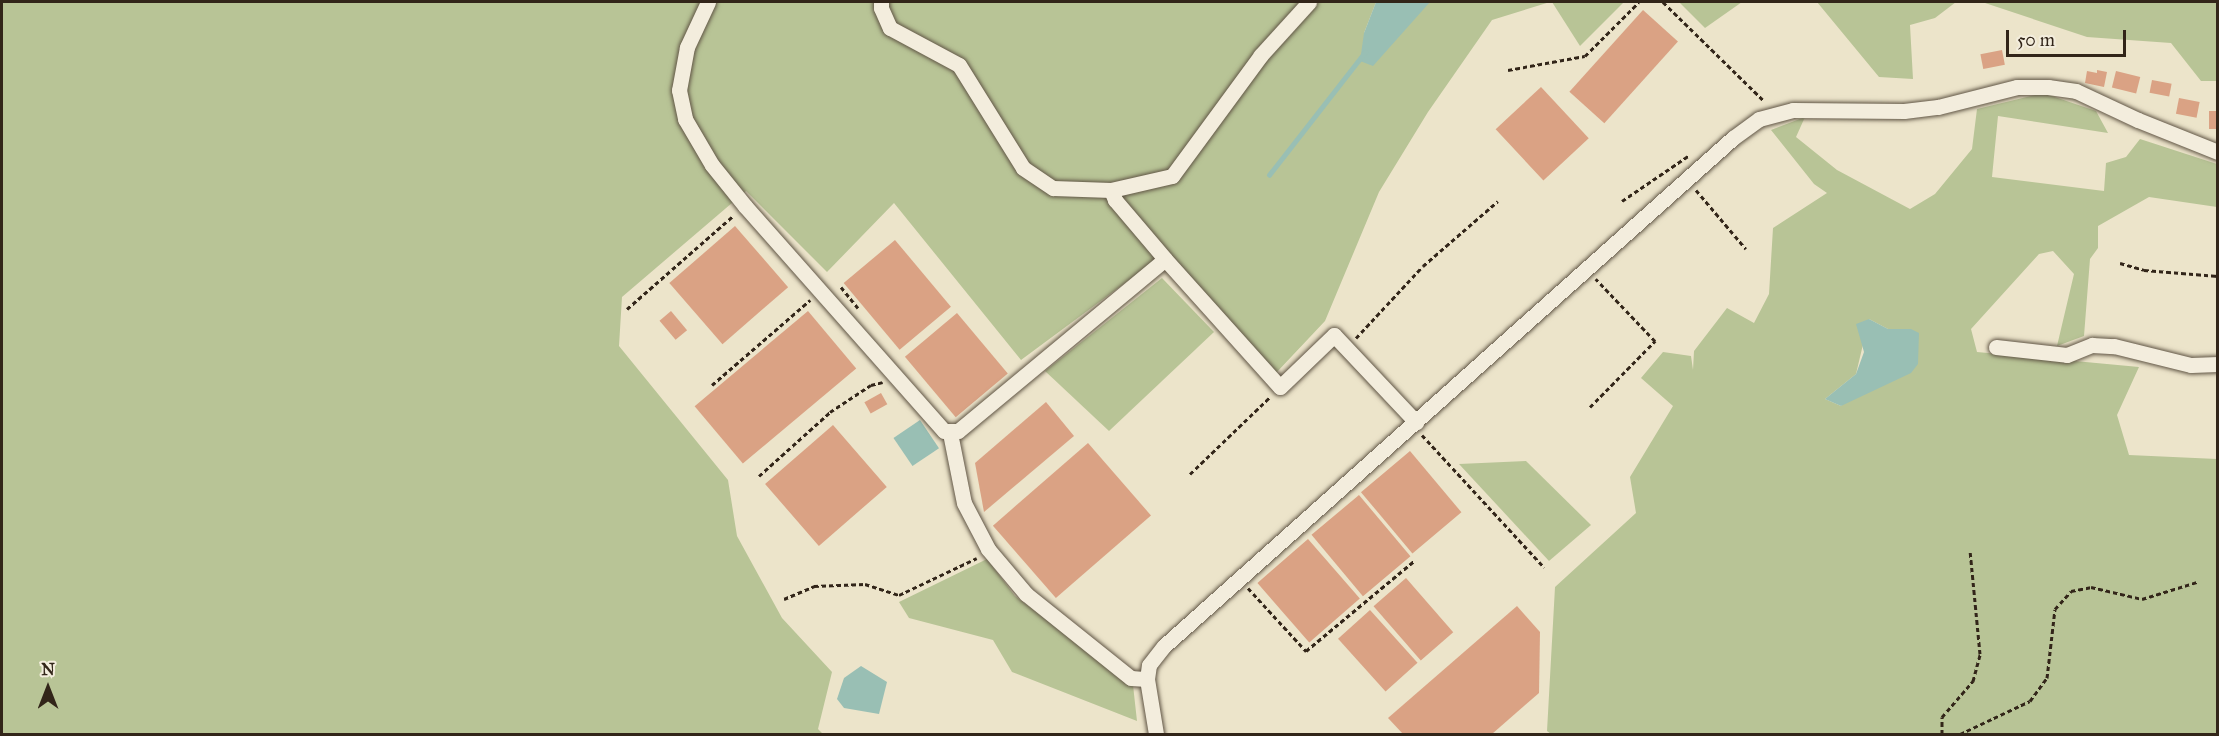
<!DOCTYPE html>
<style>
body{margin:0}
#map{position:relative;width:2219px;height:736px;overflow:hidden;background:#ece4ca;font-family:"IM FELL Great Primer",serif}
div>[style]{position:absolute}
.green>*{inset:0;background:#b8c496}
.water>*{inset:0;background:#99bfb4;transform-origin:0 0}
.stream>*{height:4.5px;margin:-2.25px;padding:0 2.25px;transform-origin:2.25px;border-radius:2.25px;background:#99bfb4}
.building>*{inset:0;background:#daa284;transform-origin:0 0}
.path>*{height:3px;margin-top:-1.5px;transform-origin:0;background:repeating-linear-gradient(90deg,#322519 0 4.5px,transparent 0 7.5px)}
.roads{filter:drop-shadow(0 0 2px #605545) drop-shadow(0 0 2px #605545)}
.street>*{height:15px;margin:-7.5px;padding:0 7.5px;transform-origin:7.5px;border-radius:7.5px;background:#f3eddd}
span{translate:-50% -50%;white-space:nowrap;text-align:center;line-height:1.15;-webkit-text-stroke:4.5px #f3eddd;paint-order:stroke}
.frame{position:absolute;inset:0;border:3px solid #322519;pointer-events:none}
.north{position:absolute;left:18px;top:658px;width:60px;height:60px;-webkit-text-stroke:4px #f3eddd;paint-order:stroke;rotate:0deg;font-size:16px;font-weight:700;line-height:24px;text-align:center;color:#322519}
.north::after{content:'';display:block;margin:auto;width:21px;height:27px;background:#322519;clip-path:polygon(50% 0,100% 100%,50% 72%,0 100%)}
.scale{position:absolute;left:2006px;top:30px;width:120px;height:27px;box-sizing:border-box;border:3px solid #322519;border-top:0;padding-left:8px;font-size:18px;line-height:21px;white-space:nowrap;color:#322519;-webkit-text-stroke:4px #f3eddd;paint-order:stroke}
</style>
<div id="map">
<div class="green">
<div style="clip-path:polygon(2px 2px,1376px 2px,1364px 33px,1430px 2px,1550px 2px,1492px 20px,1428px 112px,1379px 192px,1325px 321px,1276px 373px,1175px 259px,1156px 260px,1021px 360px,894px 203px,827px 272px,746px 191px,622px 297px,619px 346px,728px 480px,737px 536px,782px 618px,832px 672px,818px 729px,823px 734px,2px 734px)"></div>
<div style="clip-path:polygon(1552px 2px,1624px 2px,1580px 46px)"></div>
<div style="clip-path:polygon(1679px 2px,1742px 2px,1705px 28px)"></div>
<div style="clip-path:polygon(1817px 2px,1956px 2px,1935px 18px,1910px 25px,1913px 79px,1879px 77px)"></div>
<div style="clip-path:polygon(1982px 2px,2217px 2px,2217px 81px,2201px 81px,2171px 43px,2087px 37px)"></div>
<div style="clip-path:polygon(evenodd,2043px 93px,2096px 111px,2108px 133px,1998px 116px,1992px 177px,2104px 191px,2106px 163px,2126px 157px,2140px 139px,2217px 164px,2217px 207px,2149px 197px,2098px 226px,2098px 248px,2090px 259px,2084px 336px,2057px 346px,2074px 274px,2053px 251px,2039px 254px,1971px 329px,1977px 352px,2139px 367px,2117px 415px,2129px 455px,2217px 459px,2217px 734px,1551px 734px,1547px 731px,1555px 587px,1636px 513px,1630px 477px,1673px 406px,1641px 378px,1663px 352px,1691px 356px,1693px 370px,1694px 351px,1727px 308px,1754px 323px,1769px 294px,1773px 228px,1827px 193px,1814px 184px,1771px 130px,1805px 117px,1796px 137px,1837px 170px,1910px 209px,1935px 194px,1972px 149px,1977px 109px,2043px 93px,1869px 319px,1888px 329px,1911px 329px,1841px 406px,1825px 399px,1856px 374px,1869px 319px)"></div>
<div style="clip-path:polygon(1162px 278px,1214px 332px,1109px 431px,1045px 371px)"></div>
<div style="clip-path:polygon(1526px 461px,1591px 525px,1549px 561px,1459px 464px)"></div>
<div style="clip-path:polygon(987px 559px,1015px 596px,1133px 685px,1137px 721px,1012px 672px,993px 640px,909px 618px,899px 602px)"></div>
</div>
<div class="water">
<div style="clip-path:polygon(1376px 2px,1430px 2px,1373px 66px,1360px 61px,1364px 33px)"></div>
<div style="clip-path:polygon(1869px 319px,1888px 329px,1911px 329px,1919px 333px,1918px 364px,1911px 373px,1841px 406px,1825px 399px,1856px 374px,1864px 352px,1856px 324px)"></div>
<div style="left:920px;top:420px;width:34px;height:32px;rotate:56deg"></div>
<div style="clip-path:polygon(861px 666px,887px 682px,879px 714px,844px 708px,837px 699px,844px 678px)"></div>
</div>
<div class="stream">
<div style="left:1269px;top:175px;width:156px;rotate:-52deg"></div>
</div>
<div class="building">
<div style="left:1643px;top:10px;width:47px;height:110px;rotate:42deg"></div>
<div style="left:2002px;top:50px;width:15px;height:22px;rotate:79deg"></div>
<div style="clip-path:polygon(2097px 70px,2107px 72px,2104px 87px,2085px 83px,2087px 71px,2097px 73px)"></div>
<div style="left:2116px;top:71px;width:25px;height:17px;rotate:14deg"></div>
<div style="left:2152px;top:80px;width:20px;height:13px;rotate:11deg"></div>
<div style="left:1541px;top:87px;width:70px;height:62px;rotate:47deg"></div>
<div style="left:2179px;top:98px;width:21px;height:16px;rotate:11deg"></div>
<div style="left:2209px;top:111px;width:9px;height:18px"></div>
<div style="left:735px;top:226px;width:81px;height:87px;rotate:49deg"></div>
<div style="left:895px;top:240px;width:87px;height:67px;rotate:50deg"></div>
<div style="left:671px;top:311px;width:25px;height:15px;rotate:50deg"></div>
<div style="left:808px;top:311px;width:75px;height:148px;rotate:50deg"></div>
<div style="left:957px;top:313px;width:79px;height:68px;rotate:50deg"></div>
<div style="left:881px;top:393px;width:13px;height:19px;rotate:61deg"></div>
<div style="clip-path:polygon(1046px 402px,1074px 436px,984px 512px,975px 463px)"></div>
<div style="left:833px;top:425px;width:82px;height:90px;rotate:49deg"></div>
<div style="left:1088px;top:443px;width:96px;height:126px;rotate:49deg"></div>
<div style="left:1410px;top:451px;width:80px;height:64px;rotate:50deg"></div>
<div style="left:1359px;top:495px;width:80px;height:62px;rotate:50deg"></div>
<div style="left:1308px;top:539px;width:79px;height:67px;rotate:49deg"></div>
<div style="left:1406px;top:578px;width:72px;height:43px;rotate:49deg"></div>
<div style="clip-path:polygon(1517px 606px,1540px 632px,1539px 693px,1492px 734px,1403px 734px,1388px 718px)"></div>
<div style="left:1370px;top:610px;width:71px;height:43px;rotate:48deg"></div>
</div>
<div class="path">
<div style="left:1663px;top:2px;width:141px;rotate:44.4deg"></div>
<div style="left:1508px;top:70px;width:78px;rotate:-10.3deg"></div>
<div style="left:1585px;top:56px;width:76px;rotate:-45deg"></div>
<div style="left:1696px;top:190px;width:77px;rotate:49.7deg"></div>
<div style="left:1622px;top:201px;width:80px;rotate:-34.3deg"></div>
<div style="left:2120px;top:263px;width:25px;rotate:16deg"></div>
<div style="left:2144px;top:270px;width:74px;rotate:4.6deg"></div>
<div style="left:841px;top:287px;width:27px;rotate:51deg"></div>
<div style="left:627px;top:309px;width:142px;rotate:-41.3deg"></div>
<div style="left:1356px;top:338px;width:98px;rotate:-47.1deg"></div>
<div style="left:1423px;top:266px;width:99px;rotate:-40.9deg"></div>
<div style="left:712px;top:385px;width:130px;rotate:-40.9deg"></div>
<div style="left:1590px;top:407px;width:93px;rotate:-45.4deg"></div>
<div style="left:1655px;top:341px;width:86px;rotate:-133.6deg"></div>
<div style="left:1422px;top:435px;width:180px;rotate:47.3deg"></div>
<div style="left:1190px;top:474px;width:111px;rotate:-43.9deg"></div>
<div style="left:759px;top:476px;width:96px;rotate:-42deg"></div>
<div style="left:830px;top:412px;width:49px;rotate:-33.4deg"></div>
<div style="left:871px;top:385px;width:12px;rotate:-14deg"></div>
<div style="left:1248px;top:588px;width:86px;rotate:47.4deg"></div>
<div style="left:1306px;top:651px;width:141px;rotate:-39.8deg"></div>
<div style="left:784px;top:599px;width:33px;rotate:-23deg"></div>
<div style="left:814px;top:586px;width:51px;rotate:-2.2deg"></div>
<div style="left:865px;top:584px;width:36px;rotate:18deg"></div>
<div style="left:899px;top:595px;width:86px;rotate:-25.4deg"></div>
<div style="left:1942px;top:734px;width:17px;rotate:-90deg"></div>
<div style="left:1942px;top:717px;width:48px;rotate:-49.3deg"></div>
<div style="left:1973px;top:681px;width:28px;rotate:-75deg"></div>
<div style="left:1980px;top:654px;width:103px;rotate:-95.5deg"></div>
<div style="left:1960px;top:734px;width:77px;rotate:-25.2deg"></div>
<div style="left:2030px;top:701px;width:29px;rotate:-54deg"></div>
<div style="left:2047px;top:678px;width:69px;rotate:-83.4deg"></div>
<div style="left:2055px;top:609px;width:24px;rotate:-48deg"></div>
<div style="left:2071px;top:591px;width:20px;rotate:-11deg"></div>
<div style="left:2091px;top:587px;width:52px;rotate:13.2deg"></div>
<div style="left:2142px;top:599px;width:58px;rotate:-17.2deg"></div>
</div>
<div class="roads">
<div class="street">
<div style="left:708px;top:2px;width:50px;rotate:115deg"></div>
<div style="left:687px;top:47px;width:44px;rotate:100.5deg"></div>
<div style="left:679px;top:90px;width:30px;rotate:78deg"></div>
<div style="left:685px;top:119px;width:53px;rotate:59.6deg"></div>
<div style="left:712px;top:165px;width:53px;rotate:51.2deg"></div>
<div style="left:745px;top:206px;width:300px;rotate:48.5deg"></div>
<div style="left:944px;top:431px;width:14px"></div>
<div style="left:958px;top:431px;width:269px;rotate:-39.7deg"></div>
<div style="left:881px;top:2px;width:6px;rotate:90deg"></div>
<div style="left:881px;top:8px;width:22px;rotate:66deg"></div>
<div style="left:890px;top:28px;width:78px;rotate:28.2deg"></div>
<div style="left:959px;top:65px;width:121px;rotate:58.1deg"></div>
<div style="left:1023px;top:168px;width:36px;rotate:34deg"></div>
<div style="left:1053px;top:188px;width:58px;rotate:2deg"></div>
<div style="left:1309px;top:2px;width:72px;rotate:132.2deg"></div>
<div style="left:1261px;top:55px;width:150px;rotate:126.3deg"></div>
<div style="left:1172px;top:176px;width:63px;rotate:167.1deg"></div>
<div style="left:1111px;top:190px;width:11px;rotate:68deg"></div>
<div style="left:1115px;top:200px;width:77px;rotate:49.7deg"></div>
<div style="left:1165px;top:259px;width:172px;rotate:48.1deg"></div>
<div style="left:1280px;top:387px;width:75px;rotate:-43.9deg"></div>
<div style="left:1334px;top:335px;width:120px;rotate:46.7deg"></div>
<div style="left:1996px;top:347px;width:71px;rotate:6.4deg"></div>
<div style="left:2067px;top:355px;width:27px;rotate:-22deg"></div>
<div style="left:2092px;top:345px;width:22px;rotate:3deg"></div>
<div style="left:2114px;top:346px;width:79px;rotate:13.9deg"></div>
<div style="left:2191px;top:365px;width:27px;rotate:-2deg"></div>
<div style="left:950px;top:433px;width:71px;rotate:78.7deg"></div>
<div style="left:964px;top:503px;width:52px;rotate:62.4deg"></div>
<div style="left:988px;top:549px;width:59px;rotate:49.8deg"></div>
<div style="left:1026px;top:594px;width:134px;rotate:38.7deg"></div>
<div style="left:1131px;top:678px;width:16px;rotate:4deg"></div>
<div style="left:1156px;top:734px;width:56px;rotate:-99.3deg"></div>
<div style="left:1147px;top:679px;width:14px;rotate:-82deg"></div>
<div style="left:1149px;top:665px;width:24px;rotate:-52deg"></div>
<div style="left:1164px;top:646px;width:763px;rotate:-41.76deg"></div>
<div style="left:1733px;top:138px;width:32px;rotate:-36deg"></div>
<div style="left:1759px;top:119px;width:35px;rotate:-15deg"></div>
<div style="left:1793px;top:110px;width:111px;rotate:0.5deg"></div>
<div style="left:1904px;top:111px;width:34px;rotate:-7deg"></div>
<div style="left:1938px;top:107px;width:81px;rotate:-14.2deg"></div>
<div style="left:2017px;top:87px;width:31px"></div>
<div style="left:2048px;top:87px;width:28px;rotate:8deg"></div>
<div style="left:2076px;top:91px;width:68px;rotate:25.1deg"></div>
<div style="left:2138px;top:120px;width:86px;rotate:21.8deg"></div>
</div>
</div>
<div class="frame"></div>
<div class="north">N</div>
<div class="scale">50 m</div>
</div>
